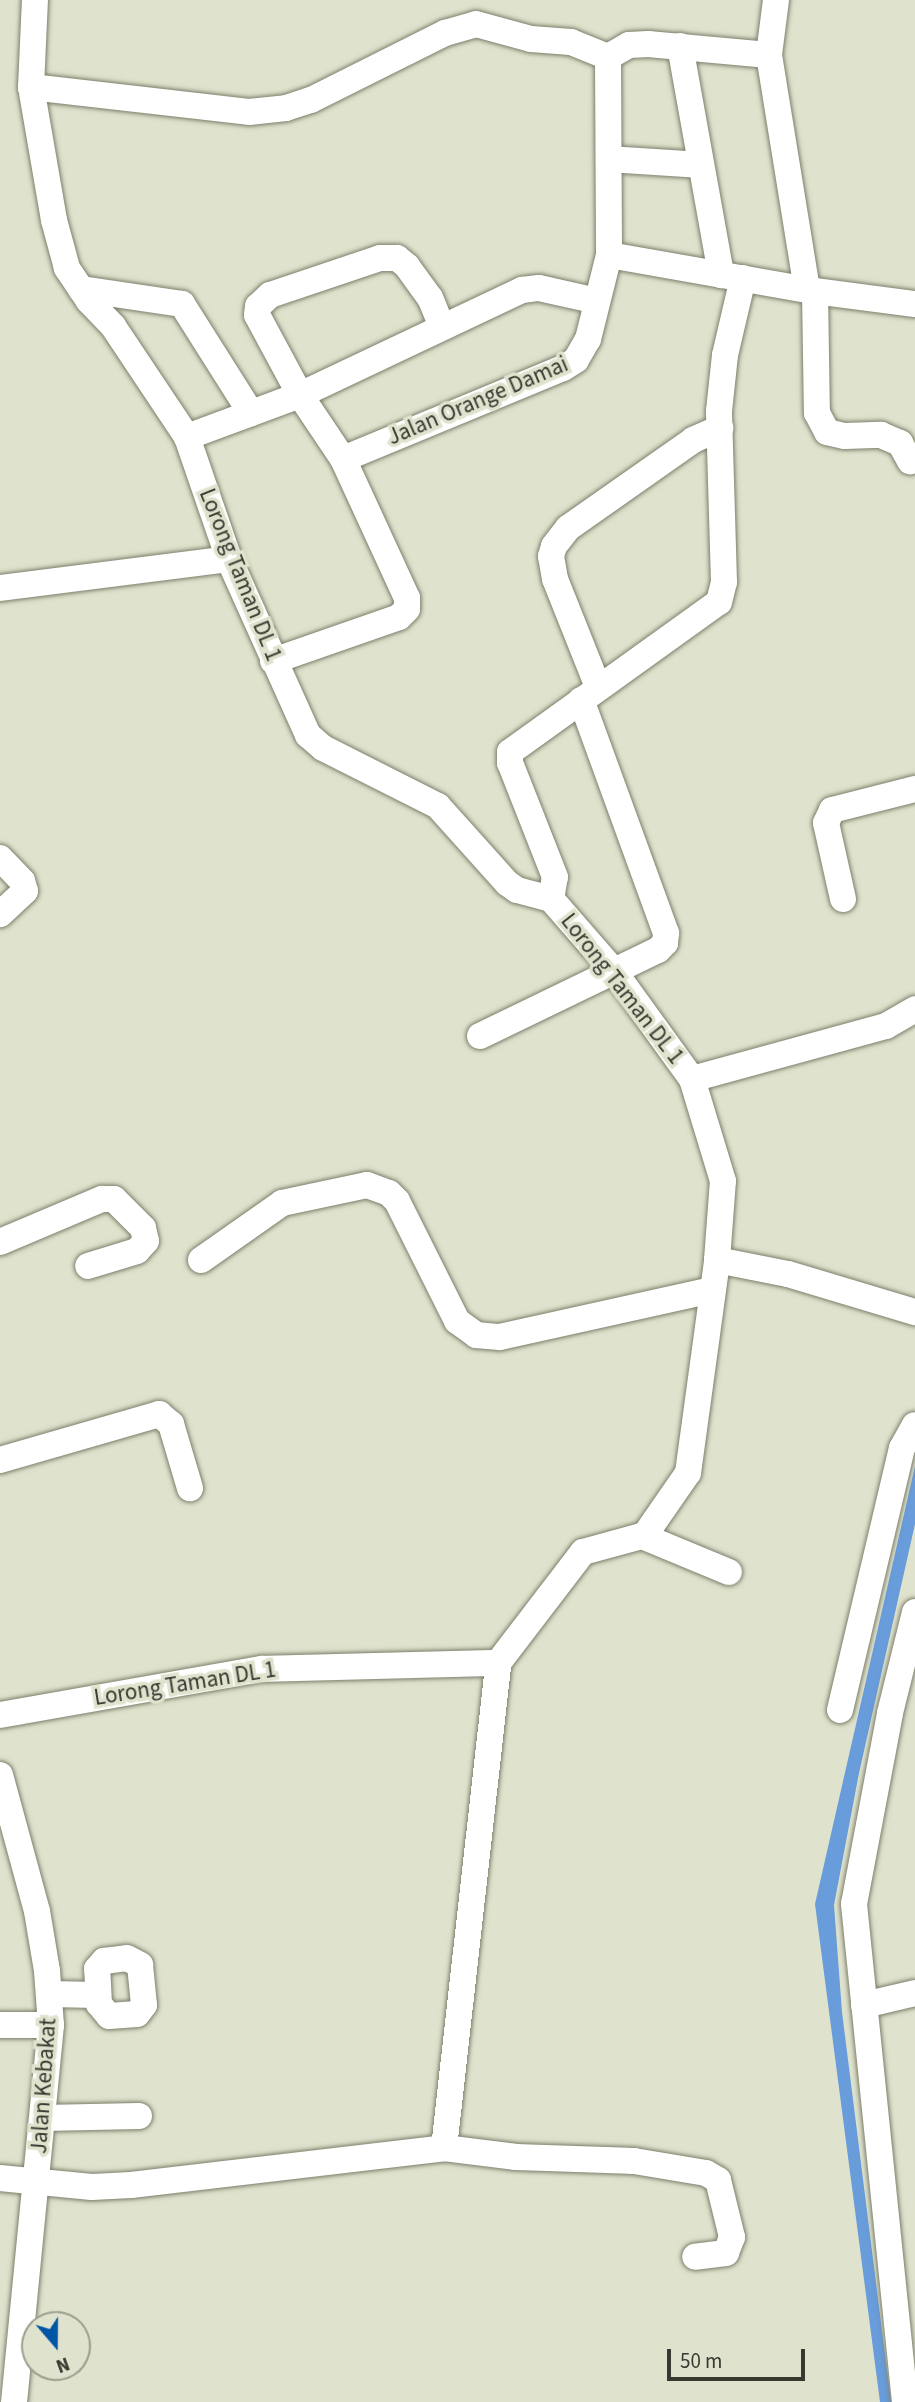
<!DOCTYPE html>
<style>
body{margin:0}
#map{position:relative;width:915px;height:2402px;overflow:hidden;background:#dfe2cc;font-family:"Source Sans 3",sans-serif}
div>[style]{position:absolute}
.water>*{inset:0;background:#689cda}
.roads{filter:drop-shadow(0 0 2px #7d7f6b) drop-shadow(0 0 2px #7d7f6b)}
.minor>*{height:26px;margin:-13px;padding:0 13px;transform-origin:13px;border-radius:13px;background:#fff}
span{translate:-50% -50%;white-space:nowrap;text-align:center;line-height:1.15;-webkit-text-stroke:7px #dfe2cc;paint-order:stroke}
.street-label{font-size:23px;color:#373830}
.north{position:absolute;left:21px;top:2311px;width:70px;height:70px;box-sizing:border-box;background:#dfe2cc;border:2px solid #9c9e8e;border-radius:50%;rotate:160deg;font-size:19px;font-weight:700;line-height:28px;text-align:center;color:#373830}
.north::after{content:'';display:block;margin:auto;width:24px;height:32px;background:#0056a4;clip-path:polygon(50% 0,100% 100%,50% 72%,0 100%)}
.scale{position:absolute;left:667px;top:2349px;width:138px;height:32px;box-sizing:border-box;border:4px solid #373830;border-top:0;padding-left:9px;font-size:21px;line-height:24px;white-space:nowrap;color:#373830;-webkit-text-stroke:5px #dfe2cc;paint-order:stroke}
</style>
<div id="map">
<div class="water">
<div style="clip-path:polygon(915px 1466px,915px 1524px,859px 1773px,834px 1905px,842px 2012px,891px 2402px,880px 2402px,815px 1904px)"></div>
</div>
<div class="roads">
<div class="minor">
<div style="left:776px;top:0;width:55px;rotate:97.3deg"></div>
<div style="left:769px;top:55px;width:238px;rotate:80.8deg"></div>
<div style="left:680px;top:46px;width:233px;rotate:79.8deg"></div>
<div style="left:608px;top:57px;width:24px;rotate:-30deg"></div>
<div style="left:629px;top:45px;width:19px;rotate:-3deg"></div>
<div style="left:648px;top:44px;width:121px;rotate:5.2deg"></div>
<div style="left:31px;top:87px;width:219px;rotate:6.5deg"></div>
<div style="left:249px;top:112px;width:37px;rotate:-6deg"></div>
<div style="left:286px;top:108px;width:26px;rotate:-18deg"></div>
<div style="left:311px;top:100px;width:150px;rotate:-26.6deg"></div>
<div style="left:445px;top:33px;width:32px;rotate:-16deg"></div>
<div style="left:476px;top:24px;width:57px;rotate:15.3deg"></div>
<div style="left:531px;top:39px;width:40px;rotate:4.3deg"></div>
<div style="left:571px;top:42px;width:40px;rotate:22deg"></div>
<div style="left:608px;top:57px;width:198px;rotate:89.7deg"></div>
<div style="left:609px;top:255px;width:87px;rotate:104deg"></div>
<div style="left:588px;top:339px;width:24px;rotate:120deg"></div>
<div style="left:576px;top:360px;width:15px;rotate:148deg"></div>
<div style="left:563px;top:368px;width:238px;rotate:157.5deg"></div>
<div style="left:343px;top:459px;width:77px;rotate:-123.9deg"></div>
<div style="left:300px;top:395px;width:121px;rotate:159.6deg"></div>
<div style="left:609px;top:159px;width:92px;rotate:3.7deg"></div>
<div style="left:609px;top:255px;width:201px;rotate:10deg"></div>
<div style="left:807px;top:290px;width:109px;rotate:7.4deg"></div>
<div style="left:81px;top:289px;width:102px;rotate:8.4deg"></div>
<div style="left:182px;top:304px;width:129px;rotate:57.7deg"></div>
<div style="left:815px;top:291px;width:122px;rotate:89.1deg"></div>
<div style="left:817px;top:413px;width:21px;rotate:62deg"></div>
<div style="left:827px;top:432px;width:18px;rotate:13deg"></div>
<div style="left:845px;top:436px;width:36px;rotate:-2deg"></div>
<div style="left:881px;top:435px;width:21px;rotate:23deg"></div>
<div style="left:900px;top:443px;width:21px;rotate:61deg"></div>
<div style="left:442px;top:327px;width:31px;rotate:-112deg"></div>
<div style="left:430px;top:298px;width:39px;rotate:-126deg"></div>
<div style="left:407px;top:266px;width:13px;rotate:-141deg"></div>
<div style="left:397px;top:258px;width:17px;rotate:180deg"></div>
<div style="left:380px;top:258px;width:116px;rotate:161.4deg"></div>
<div style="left:270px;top:295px;width:16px;rotate:137deg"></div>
<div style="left:258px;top:306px;width:9px;rotate:96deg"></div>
<div style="left:257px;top:315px;width:91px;rotate:61.7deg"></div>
<div style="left:300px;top:395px;width:246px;rotate:-25.3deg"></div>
<div style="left:522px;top:290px;width:17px;rotate:-7deg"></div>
<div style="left:539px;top:288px;width:59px;rotate:12.6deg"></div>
<div style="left:0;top:588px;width:231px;rotate:-7.2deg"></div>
<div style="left:273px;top:661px;width:133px;rotate:-19.2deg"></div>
<div style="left:399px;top:617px;width:11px;rotate:-45deg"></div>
<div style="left:407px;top:609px;width:11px;rotate:-90deg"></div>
<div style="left:407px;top:598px;width:153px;rotate:-114.7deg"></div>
<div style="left:598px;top:687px;width:116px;rotate:-111.7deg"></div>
<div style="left:555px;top:579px;width:23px;rotate:-100deg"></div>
<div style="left:551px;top:556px;width:10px;rotate:-73deg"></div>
<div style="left:554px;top:546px;width:23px;rotate:-52deg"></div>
<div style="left:568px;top:528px;width:153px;rotate:-35.1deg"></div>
<div style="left:693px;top:440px;width:30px;rotate:-24deg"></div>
<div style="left:0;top:858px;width:32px;rotate:46deg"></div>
<div style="left:22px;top:881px;width:10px;rotate:73deg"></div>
<div style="left:25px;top:891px;width:34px;rotate:137deg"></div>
<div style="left:551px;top:899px;width:22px;rotate:-80deg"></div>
<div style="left:555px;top:877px;width:123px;rotate:-111.5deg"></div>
<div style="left:510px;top:763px;width:11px;rotate:-90deg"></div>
<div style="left:510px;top:752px;width:257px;rotate:-35.7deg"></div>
<div style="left:719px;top:602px;width:21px;rotate:-76deg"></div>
<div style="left:724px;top:582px;width:171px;rotate:-91.7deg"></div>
<div style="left:719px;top:411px;width:56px;rotate:-83.9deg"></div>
<div style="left:725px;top:355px;width:79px;rotate:-76.8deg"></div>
<div style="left:843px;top:899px;width:78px;rotate:-102.6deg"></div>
<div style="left:826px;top:823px;width:14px;rotate:-65deg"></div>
<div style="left:832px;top:810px;width:86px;rotate:-14.2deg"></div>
<div style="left:480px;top:1036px;width:198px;rotate:-25.8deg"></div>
<div style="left:658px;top:950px;width:10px;rotate:-45deg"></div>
<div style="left:665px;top:943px;width:10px;rotate:-84deg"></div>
<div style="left:666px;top:933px;width:248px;rotate:-110deg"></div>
<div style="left:692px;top:1079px;width:201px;rotate:-15.3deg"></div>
<div style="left:886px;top:1026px;width:34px;rotate:-30deg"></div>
<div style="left:0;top:1242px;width:111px;rotate:-22.9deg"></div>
<div style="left:102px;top:1199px;width:12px"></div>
<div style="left:114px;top:1199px;width:41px;rotate:45deg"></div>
<div style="left:143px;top:1228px;width:13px;rotate:77deg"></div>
<div style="left:146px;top:1241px;width:13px;rotate:132deg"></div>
<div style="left:137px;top:1251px;width:51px;rotate:163deg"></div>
<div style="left:201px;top:1260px;width:99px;rotate:-35.1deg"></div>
<div style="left:282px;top:1203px;width:87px;rotate:-12deg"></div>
<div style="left:367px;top:1185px;width:23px;rotate:20deg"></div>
<div style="left:389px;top:1193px;width:11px;rotate:45deg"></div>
<div style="left:397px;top:1201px;width:134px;rotate:63.4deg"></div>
<div style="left:457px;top:1321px;width:24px;rotate:36deg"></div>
<div style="left:476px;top:1335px;width:24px;rotate:5deg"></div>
<div style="left:500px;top:1337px;width:217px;rotate:-12.5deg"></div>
<div style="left:717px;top:1260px;width:72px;rotate:11.2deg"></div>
<div style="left:788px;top:1274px;width:133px;rotate:16.7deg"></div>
<div style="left:0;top:1460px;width:166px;rotate:-16.1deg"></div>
<div style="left:159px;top:1414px;width:16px;rotate:40deg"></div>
<div style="left:171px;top:1424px;width:67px;rotate:73.5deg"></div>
<div style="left:642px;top:1536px;width:94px;rotate:22.5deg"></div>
<div style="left:840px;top:1710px;width:269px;rotate:-76.7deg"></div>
<div style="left:902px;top:1448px;width:26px;rotate:-61deg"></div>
<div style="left:0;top:1715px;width:266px;rotate:-10deg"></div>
<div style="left:262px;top:1669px;width:236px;rotate:-1.5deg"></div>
<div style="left:498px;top:1663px;width:140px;rotate:-52.6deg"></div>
<div style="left:583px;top:1552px;width:64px;rotate:-15.3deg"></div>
<div style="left:645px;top:1535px;width:75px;rotate:-55.3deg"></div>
<div style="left:688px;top:1473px;width:215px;rotate:-82.2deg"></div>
<div style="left:717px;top:1260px;width:79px;rotate:-85.7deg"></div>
<div style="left:723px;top:1181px;width:107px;rotate:-106.9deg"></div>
<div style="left:692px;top:1079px;width:135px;rotate:-125.9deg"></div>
<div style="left:613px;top:970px;width:94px;rotate:-131.1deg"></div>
<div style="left:551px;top:899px;width:35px;rotate:-165deg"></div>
<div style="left:517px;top:890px;width:12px;rotate:-145deg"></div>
<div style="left:507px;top:883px;width:103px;rotate:-131.9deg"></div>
<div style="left:438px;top:806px;width:129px;rotate:-153.2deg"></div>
<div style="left:323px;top:748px;width:20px;rotate:-139deg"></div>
<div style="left:308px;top:735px;width:193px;rotate:-114.2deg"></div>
<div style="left:229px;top:559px;width:129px;rotate:-109deg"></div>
<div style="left:187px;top:437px;width:133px;rotate:-123.7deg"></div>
<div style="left:113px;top:326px;width:35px;rotate:-134deg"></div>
<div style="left:89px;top:301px;width:40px;rotate:-124deg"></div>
<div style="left:67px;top:268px;width:50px;rotate:-105.2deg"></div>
<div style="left:54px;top:220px;width:135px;rotate:-99.8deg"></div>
<div style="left:31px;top:87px;width:87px;rotate:-87.4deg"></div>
<div style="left:0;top:1775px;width:141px;rotate:74.8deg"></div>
<div style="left:37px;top:1911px;width:61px;rotate:80.5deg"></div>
<div style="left:47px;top:1971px;width:54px;rotate:85.8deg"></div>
<div style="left:51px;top:2025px;width:379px;rotate:95.6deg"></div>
<div style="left:127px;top:1958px;width:15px;rotate:28deg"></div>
<div style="left:140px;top:1965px;width:40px;rotate:84.3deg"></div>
<div style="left:144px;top:2005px;width:11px;rotate:128deg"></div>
<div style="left:137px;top:2014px;width:28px;rotate:176deg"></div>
<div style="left:109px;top:2016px;width:16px;rotate:-130deg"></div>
<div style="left:99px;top:2004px;width:35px;rotate:-93deg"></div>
<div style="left:97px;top:1969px;width:11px;rotate:-49deg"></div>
<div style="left:104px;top:1961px;width:23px;rotate:-7deg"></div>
<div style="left:49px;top:1994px;width:49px;rotate:1.2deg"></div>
<div style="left:864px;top:2005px;width:52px;rotate:-13.2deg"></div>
<div style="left:0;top:2025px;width:51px"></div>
<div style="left:43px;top:2118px;width:96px;rotate:-1.2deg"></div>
<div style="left:444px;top:2148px;width:488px;rotate:-83.6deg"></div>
<div style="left:0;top:2178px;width:92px;rotate:5.6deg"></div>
<div style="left:92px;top:2187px;width:39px;rotate:-3deg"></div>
<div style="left:131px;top:2185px;width:315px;rotate:-6.7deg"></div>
<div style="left:444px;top:2148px;width:73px;rotate:7.1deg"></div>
<div style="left:516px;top:2157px;width:118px;rotate:1.9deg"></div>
<div style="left:634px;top:2161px;width:73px;rotate:9.5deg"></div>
<div style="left:706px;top:2173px;width:14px;rotate:30deg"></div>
<div style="left:718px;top:2180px;width:59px;rotate:76.2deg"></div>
<div style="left:732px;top:2237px;width:17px;rotate:111deg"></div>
<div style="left:726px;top:2253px;width:31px;rotate:173deg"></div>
<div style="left:905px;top:2402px;width:501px;rotate:-95.85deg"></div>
<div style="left:854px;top:1904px;width:194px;rotate:-79.3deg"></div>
<div style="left:890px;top:1713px;width:104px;rotate:-76.1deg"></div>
</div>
</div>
<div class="street-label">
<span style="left:478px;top:401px;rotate:-23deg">Jalan Orange Damai</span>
<span style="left:240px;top:575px;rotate:68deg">Lorong Taman DL 1</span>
<span style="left:622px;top:989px;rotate:52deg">Lorong Taman DL 1</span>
<span style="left:185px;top:1684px;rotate:-9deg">Lorong Taman DL 1</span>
<span style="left:44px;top:2086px;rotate:-86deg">Jalan Kebakat</span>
</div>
<div class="north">N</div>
<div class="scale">50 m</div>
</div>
